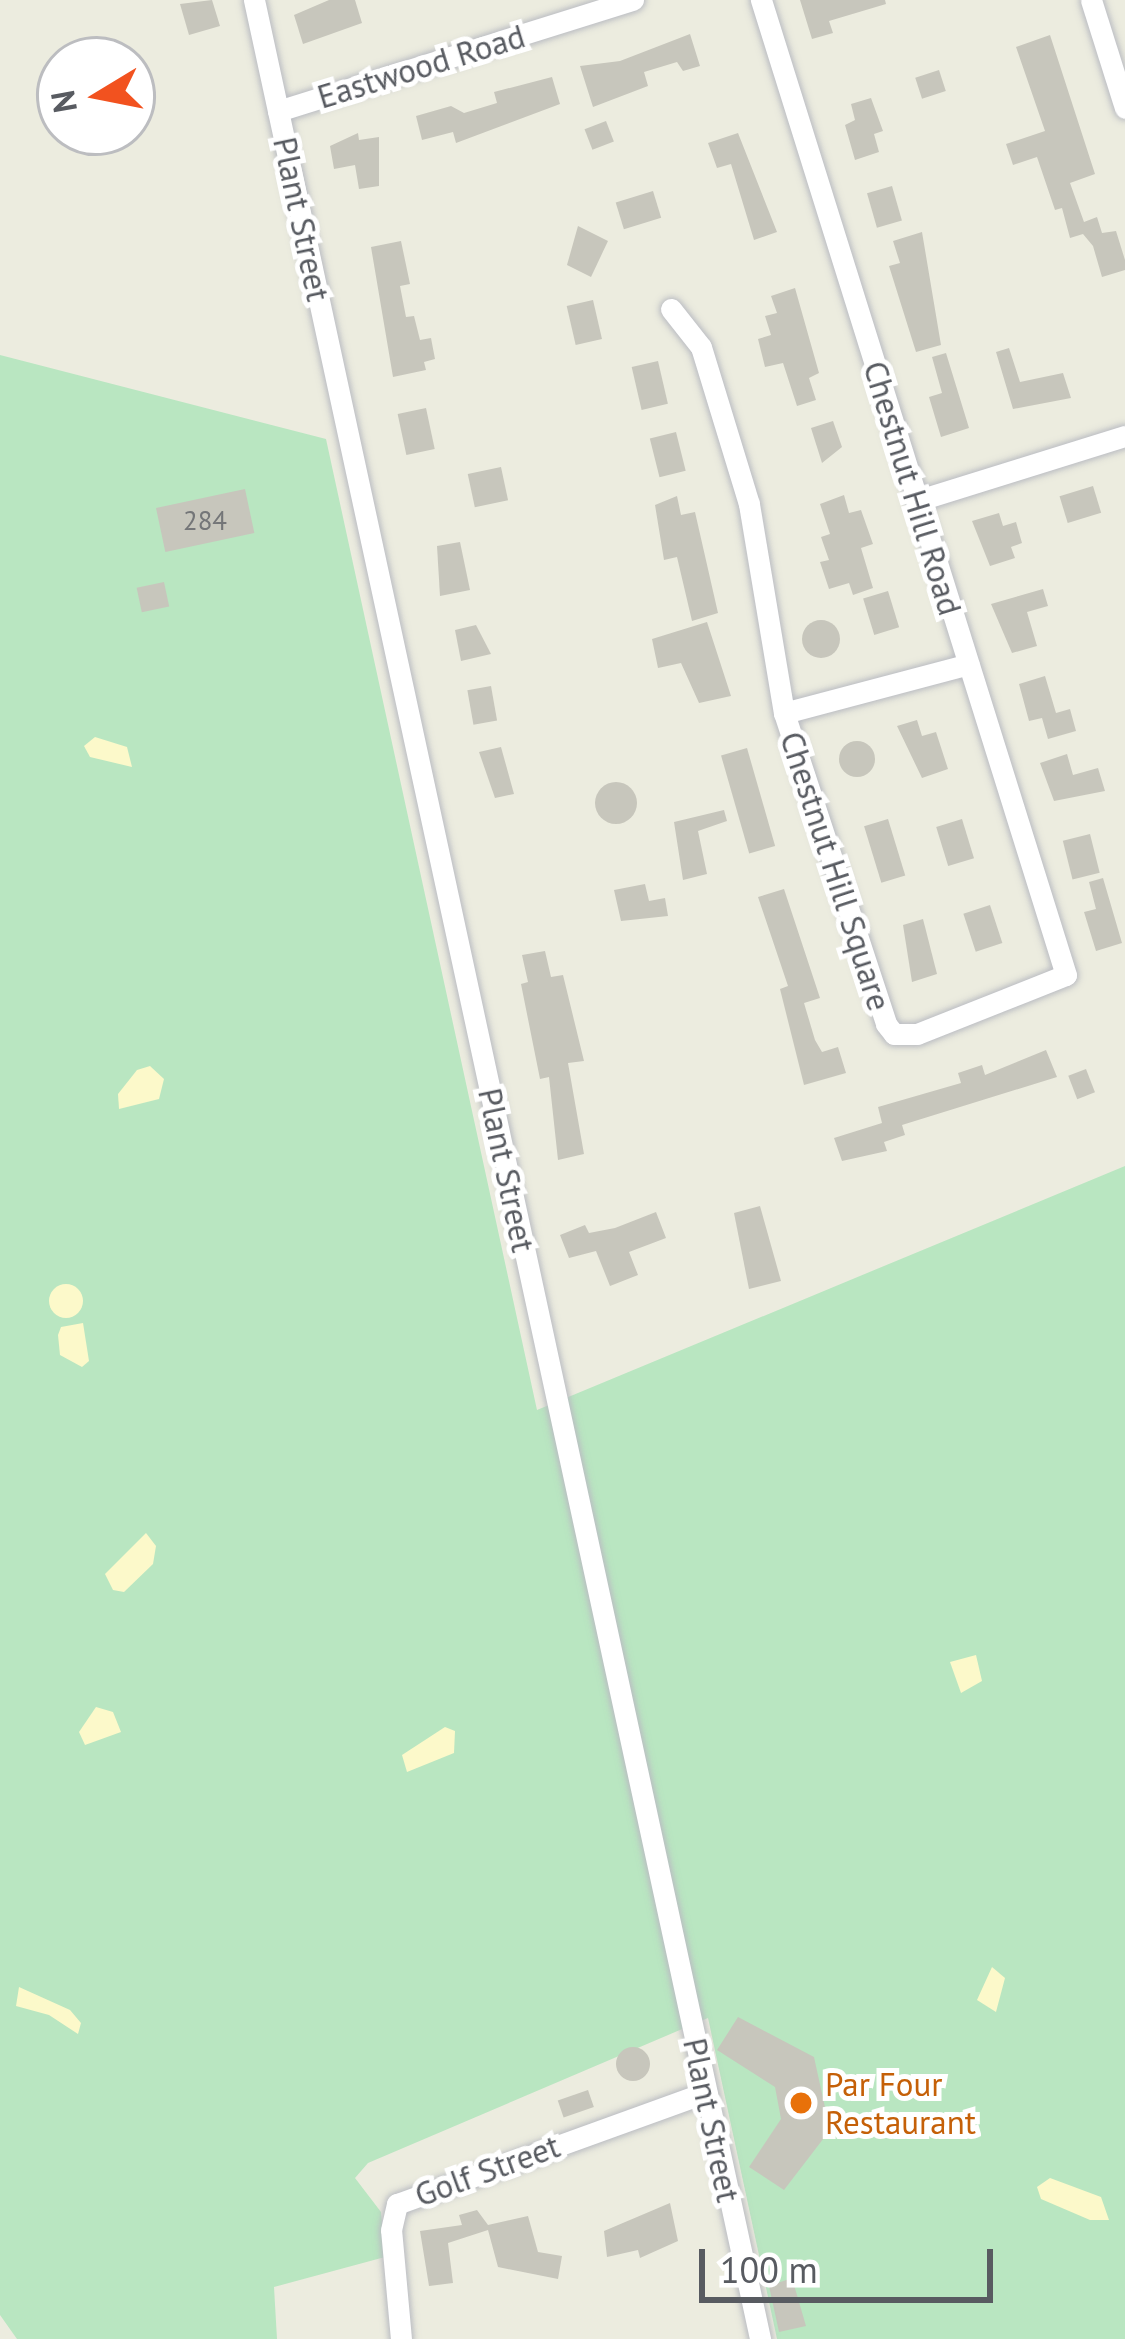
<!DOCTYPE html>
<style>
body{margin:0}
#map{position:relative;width:1125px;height:2339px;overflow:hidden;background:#ececdf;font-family:"PT Sans",sans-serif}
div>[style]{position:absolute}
.green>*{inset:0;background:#b9e6c1}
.sand>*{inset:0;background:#fcf9ca}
.round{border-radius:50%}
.building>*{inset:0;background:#c7c6bc;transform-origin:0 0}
.roads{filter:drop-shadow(0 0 3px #babcc2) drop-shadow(0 0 3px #babcc2)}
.minor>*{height:21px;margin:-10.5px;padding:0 10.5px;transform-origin:10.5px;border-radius:10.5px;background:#fff}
.dots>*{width:33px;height:33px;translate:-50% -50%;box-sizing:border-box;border:6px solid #fff;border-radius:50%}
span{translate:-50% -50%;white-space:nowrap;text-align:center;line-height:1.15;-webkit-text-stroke:10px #fff;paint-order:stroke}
.number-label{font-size:27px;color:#747678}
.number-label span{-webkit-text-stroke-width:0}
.street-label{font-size:33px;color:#585b61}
.food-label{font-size:33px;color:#c56008}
.left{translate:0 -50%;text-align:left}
.north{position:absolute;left:36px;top:36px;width:120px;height:120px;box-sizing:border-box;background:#fff;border:3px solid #bcbdc0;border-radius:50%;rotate:260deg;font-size:33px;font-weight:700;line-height:48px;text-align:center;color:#585b61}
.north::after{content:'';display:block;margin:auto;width:42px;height:54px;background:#f2521f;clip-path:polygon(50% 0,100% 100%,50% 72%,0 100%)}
.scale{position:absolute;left:699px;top:2249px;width:294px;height:54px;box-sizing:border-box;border:6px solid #585b61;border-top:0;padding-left:15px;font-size:36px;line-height:42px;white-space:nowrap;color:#585b61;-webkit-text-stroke:9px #fff;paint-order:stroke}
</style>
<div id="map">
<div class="green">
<div style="clip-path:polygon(0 355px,326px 439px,537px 1410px,1125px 1166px,1125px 2339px,777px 2339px,708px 2018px,368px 2163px,355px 2178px,381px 2212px,385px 2257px,274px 2287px,277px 2339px,17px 2339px,0 2315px)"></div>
</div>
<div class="sand">
<div style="clip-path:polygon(95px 737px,127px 747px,132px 767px,90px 757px,84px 746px)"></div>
<div style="clip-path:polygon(150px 1066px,164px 1079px,159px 1099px,119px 1109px,118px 1094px,137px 1070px)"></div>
<div class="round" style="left:49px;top:1284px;width:34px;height:34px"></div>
<div style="clip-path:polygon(83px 1323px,89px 1361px,82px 1367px,60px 1355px,58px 1335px,61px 1327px)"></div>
<div style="clip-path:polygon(146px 1533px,156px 1546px,153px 1564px,124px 1592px,113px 1590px,105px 1574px)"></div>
<div style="clip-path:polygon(976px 1655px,982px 1681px,961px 1693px,950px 1662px)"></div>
<div style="clip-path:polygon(96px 1707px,113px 1712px,121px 1732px,85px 1745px,79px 1732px)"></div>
<div style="clip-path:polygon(445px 1727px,455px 1731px,454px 1753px,407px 1772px,402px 1755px)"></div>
<div style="clip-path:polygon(992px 1967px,1005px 1978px,996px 2012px,977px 2000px)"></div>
<div style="clip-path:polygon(19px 1987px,70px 2010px,81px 2023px,78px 2034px,49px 2015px,16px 2006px)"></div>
<div style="clip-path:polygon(1050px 2178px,1101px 2197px,1109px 2220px,1090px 2220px,1041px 2199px,1037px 2187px)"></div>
</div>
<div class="building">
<div style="clip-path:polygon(212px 0,220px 26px,189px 35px,180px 4px)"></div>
<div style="clip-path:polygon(329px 0,355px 0,362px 23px,303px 44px,294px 15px)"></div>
<div style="clip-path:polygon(800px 0,885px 0,886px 4px,829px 21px,833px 33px,812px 39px)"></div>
<div style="clip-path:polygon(690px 34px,700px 66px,683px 71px,677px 62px,644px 72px,648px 86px,593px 107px,580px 66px,620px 61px)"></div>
<div style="clip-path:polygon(1050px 35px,1095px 174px,1070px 183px,1084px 222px,1097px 217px,1102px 233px,1116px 231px,1125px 260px,1125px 270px,1102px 277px,1093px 246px,1083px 234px,1070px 238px,1062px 208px,1055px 210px,1037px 157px,1013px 165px,1006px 144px,1045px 131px,1016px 47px)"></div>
<div style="left:939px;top:70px;width:22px;height:25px;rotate:72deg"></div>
<div style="clip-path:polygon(552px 77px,560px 104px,456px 143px,453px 132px,422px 140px,416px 116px,451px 106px,464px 113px,497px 103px,494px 92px)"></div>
<div style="clip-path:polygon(871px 98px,883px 131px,874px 134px,879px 152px,855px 160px,845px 125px,855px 120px,851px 104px)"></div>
<div style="left:606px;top:121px;width:22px;height:23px;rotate:69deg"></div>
<div style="clip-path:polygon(358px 133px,359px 140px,379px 137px,379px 186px,359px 189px,355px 165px,334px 169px,330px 146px)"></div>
<div style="clip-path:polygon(738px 133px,777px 232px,754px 240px,731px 164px,717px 168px,708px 143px)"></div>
<div style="left:892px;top:186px;width:36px;height:26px;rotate:74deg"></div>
<div style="left:653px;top:191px;width:28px;height:39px;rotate:73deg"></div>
<div style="clip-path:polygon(578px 226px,608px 241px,591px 277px,567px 265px)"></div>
<div style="clip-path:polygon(922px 232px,941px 345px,916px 352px,889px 266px,900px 263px,893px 241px)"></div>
<div style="clip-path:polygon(401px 241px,410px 284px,400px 286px,406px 317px,414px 316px,420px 340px,431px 338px,435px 359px,424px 362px,426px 370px,393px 377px,371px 247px)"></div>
<div style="clip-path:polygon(795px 288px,819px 373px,809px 378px,816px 400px,797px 406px,783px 363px,765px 367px,758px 339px,771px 335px,765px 316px,777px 313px,771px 296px)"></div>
<div style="left:593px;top:300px;width:40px;height:27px;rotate:77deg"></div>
<div style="clip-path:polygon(1009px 348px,1020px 382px,1063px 373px,1071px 398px,1013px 409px,996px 352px)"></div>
<div style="clip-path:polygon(946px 353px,969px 428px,941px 437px,929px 397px,942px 393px,932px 357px)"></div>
<div style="left:658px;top:361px;width:44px;height:27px;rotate:77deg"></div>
<div style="left:426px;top:408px;width:42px;height:29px;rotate:78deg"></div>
<div style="clip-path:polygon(833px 421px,842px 447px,822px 463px,811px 428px)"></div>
<div style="left:676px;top:432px;width:40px;height:27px;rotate:76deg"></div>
<div style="left:501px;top:467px;width:34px;height:34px;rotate:78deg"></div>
<div style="left:1093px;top:486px;width:28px;height:35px;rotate:73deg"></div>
<div style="left:245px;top:489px;width:45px;height:91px;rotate:78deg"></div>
<div style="clip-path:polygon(844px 495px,849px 513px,861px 510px,873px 544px,861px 548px,873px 588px,853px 595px,849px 583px,829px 589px,820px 562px,829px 560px,821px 537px,830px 534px,820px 504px)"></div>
<div style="clip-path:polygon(677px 496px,681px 515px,695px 512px,718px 613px,692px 621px,677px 557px,664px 560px,655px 505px)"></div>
<div style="clip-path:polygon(999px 513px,1003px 526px,1016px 522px,1022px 543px,1011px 547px,1015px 558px,990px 566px,972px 521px)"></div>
<div style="clip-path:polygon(460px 542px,470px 590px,440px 596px,437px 546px)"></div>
<div style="left:164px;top:582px;width:25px;height:28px;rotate:78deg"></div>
<div style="clip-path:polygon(1043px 589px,1048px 606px,1027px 612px,1037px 646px,1012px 653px,991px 604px)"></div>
<div style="left:888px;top:591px;width:38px;height:26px;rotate:73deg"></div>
<div class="round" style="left:802px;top:620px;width:38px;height:38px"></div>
<div style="clip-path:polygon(707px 622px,731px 696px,699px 703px,681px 663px,658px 668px,652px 639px)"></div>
<div style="clip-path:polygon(476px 625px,491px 654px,461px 661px,455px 630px)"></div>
<div style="clip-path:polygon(1045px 676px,1056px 713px,1070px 709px,1076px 731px,1048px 739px,1042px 718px,1029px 721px,1019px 684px)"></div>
<div style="left:491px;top:686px;width:35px;height:24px;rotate:80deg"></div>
<div style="clip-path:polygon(917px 720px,922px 736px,936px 732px,948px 769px,922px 778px,897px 726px)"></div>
<div class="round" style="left:839px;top:741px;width:36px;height:36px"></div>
<div style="clip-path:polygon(501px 747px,514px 794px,495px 798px,479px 752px)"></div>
<div style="left:747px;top:748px;width:102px;height:27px;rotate:74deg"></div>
<div style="clip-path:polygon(1067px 754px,1073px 775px,1098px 768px,1105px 791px,1054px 801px,1040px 763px)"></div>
<div class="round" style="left:595px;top:782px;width:42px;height:42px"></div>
<div style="clip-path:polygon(724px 810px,727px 821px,698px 831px,707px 874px,683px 880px,674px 822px)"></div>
<div style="left:888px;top:819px;width:59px;height:25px;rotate:73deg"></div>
<div style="left:962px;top:819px;width:41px;height:27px;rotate:73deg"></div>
<div style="left:1090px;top:834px;width:40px;height:28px;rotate:76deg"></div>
<div style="clip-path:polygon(1103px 878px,1122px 943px,1096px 951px,1084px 912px,1096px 909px,1089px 882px)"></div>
<div style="clip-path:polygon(645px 884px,649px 901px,665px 898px,668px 916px,621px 921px,614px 890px)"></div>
<div style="clip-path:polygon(784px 889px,820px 998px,804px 1003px,815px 1040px,822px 1052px,838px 1047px,846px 1073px,804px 1085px,780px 989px,788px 986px,758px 897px)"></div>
<div style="left:990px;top:905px;width:40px;height:28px;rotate:72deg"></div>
<div style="clip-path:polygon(923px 919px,937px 974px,912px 982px,903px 925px)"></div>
<div style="clip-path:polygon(545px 951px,551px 977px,563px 975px,584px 1061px,568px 1063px,584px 1154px,558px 1160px,549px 1077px,540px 1079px,521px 984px,528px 982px,522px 955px)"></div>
<div style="clip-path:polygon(1046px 1050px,1057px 1077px,902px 1125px,905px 1135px,884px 1142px,887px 1151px,842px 1161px,834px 1138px,882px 1123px,878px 1107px,961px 1083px,958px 1073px,982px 1065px,985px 1075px)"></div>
<div style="left:1086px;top:1069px;width:25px;height:19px;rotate:69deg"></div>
<div style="clip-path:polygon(760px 1206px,781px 1281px,749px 1289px,734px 1213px)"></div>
<div style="clip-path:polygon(656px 1212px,666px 1238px,629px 1252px,638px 1275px,610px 1286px,596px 1251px,569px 1258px,560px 1235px,585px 1225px,589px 1233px,615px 1228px)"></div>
<div style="clip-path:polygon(738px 2017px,814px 2057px,830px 2130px,784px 2190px,749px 2167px,781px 2119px,775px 2087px,717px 2050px)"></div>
<div class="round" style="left:616px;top:2047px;width:34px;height:34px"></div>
<div style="left:588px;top:2090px;width:18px;height:32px;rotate:71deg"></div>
<div style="clip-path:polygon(670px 2203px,678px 2241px,640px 2258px,638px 2250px,607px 2257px,604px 2231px)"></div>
<div style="clip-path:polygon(477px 2210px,488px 2225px,528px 2216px,538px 2252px,562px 2256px,558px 2279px,498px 2267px,488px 2230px,448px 2243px,453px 2283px,429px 2286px,420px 2231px,462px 2225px,459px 2215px)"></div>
<div style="clip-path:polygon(792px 2278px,806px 2326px,779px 2332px,769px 2286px)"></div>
</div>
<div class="roads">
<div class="minor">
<div style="left:254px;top:0;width:2393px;rotate:77.79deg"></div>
<div style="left:1091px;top:0;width:113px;rotate:72.5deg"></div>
<div style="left:278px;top:111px;width:372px;rotate:-17.4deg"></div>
<div style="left:671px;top:309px;width:48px;rotate:51.7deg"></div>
<div style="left:701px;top:347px;width:164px;rotate:73deg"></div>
<div style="left:749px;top:504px;width:212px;rotate:80.5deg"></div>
<div style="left:784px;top:713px;width:327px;rotate:71.8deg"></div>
<div style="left:886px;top:1024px;width:13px;rotate:51deg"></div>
<div style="left:894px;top:1034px;width:23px"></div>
<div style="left:917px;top:1034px;width:160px;rotate:-21.6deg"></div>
<div style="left:1066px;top:975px;width:1022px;rotate:-107.37deg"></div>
<div style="left:916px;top:501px;width:219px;rotate:-17.3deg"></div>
<div style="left:784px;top:713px;width:191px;rotate:-14.8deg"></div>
<div style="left:401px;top:2339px;width:109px;rotate:-95.2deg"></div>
<div style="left:391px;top:2230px;width:27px;rotate:-77deg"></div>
<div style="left:397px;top:2204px;width:329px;rotate:-19.9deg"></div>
</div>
</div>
<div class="dots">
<div style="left:801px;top:2103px;background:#e8710a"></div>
</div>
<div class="number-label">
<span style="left:205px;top:521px">284</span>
</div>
<div class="street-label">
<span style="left:421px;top:66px;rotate:-17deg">Eastwood Road</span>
<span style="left:302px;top:219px;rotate:78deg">Plant Street</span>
<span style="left:913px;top:488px;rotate:73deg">Chestnut Hill Road</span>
<span style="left:836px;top:871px;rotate:72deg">Chestnut Hill Square</span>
<span style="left:507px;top:1170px;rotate:78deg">Plant Street</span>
<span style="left:712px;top:2120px;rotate:78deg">Plant Street</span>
<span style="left:487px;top:2170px;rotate:-20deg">Golf Street</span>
</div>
<div class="food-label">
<span class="left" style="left:825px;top:2103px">Par Four<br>Restaurant</span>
</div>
<div class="north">N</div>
<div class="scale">100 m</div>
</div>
